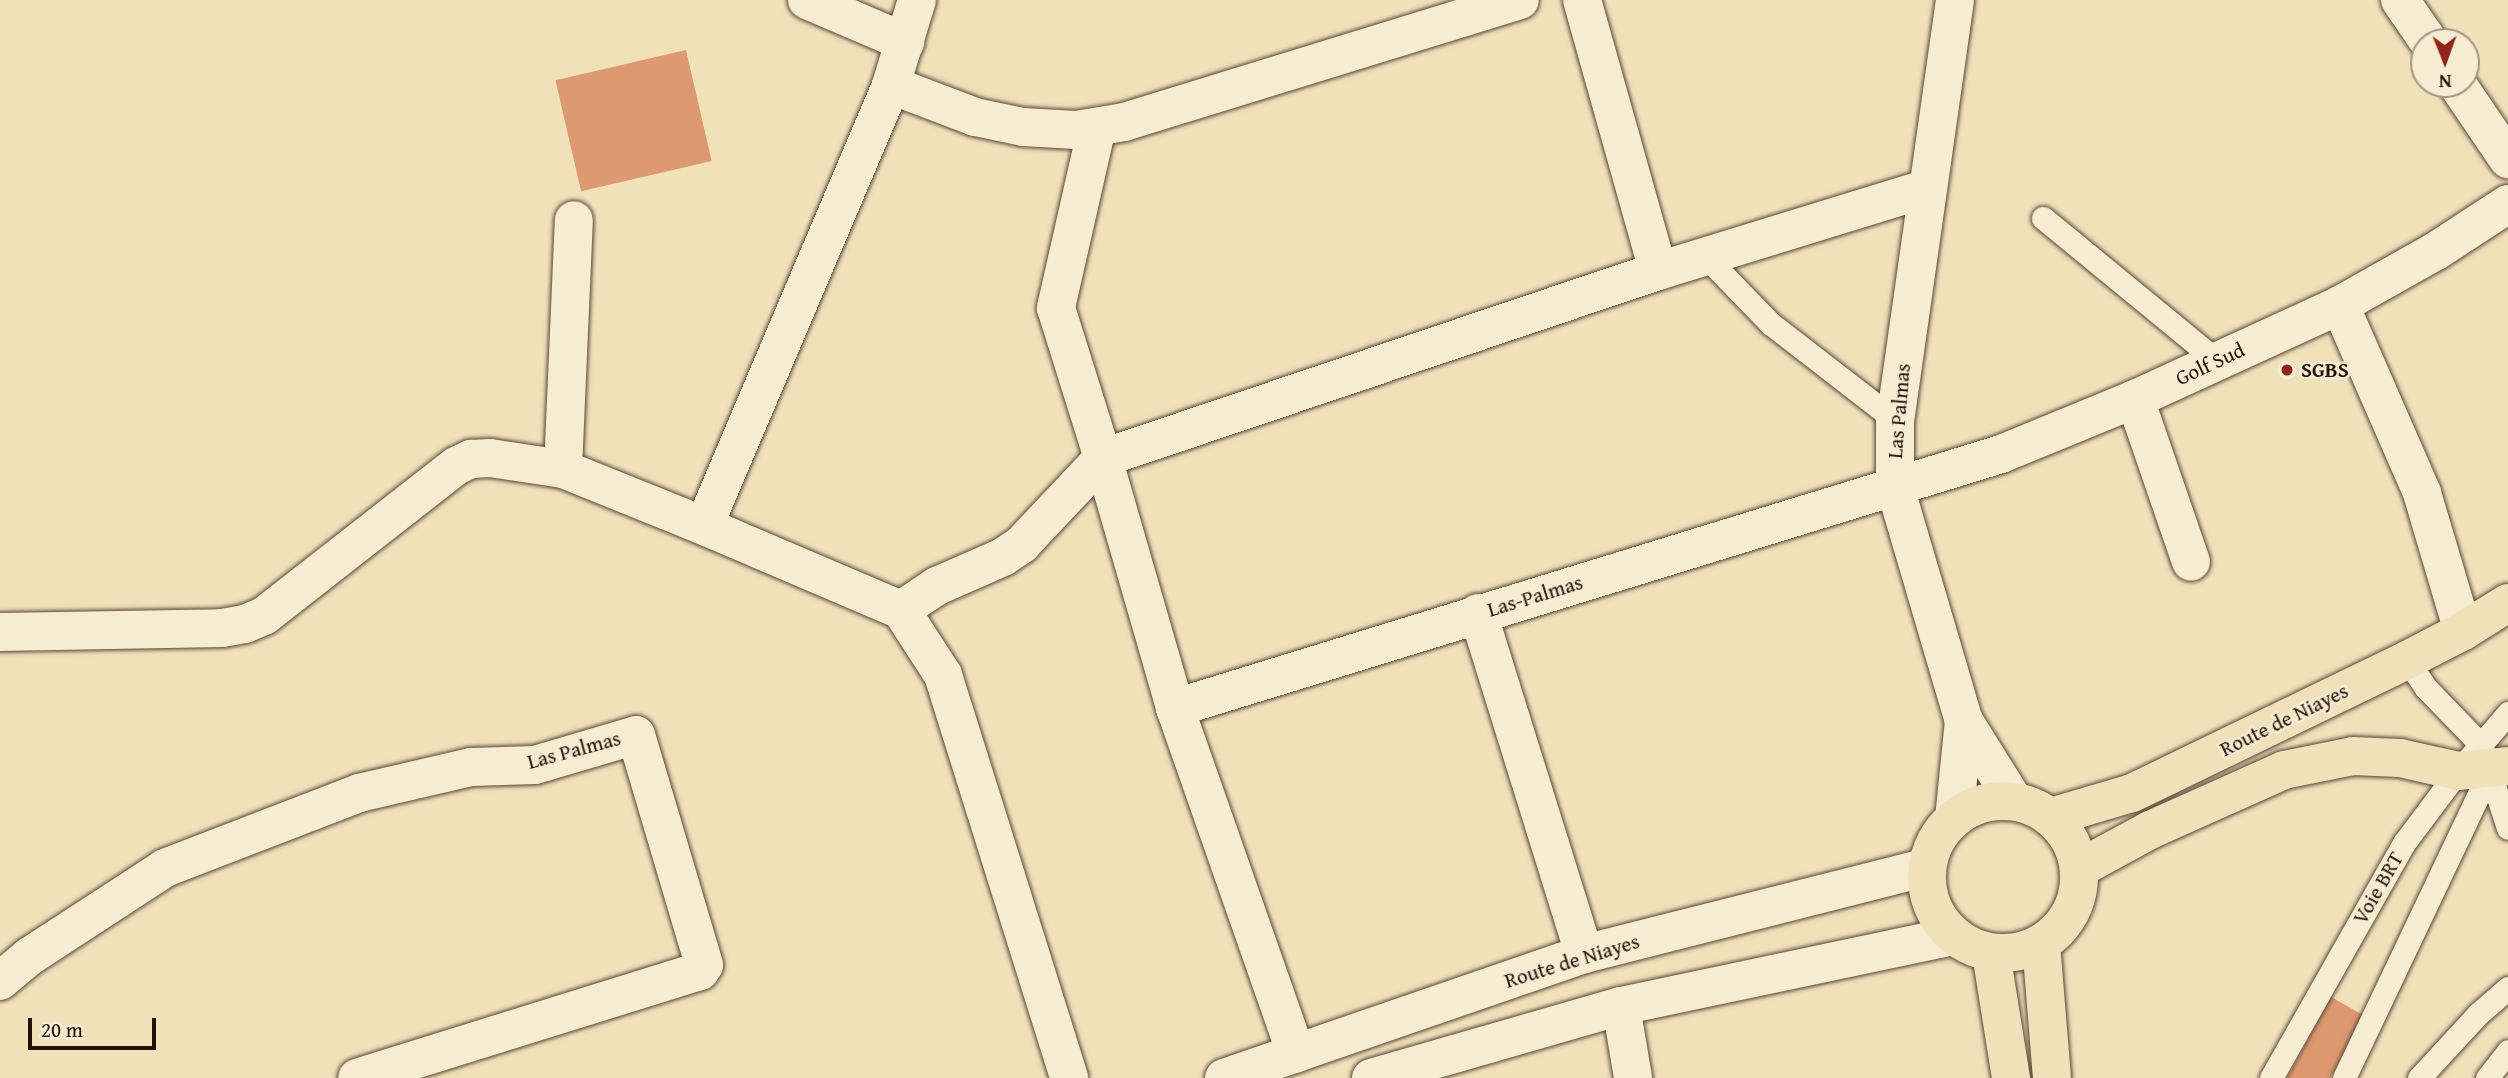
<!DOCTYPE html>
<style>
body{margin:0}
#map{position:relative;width:2508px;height:1078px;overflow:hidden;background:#f1e1bb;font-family:"Gentium Book Plus",serif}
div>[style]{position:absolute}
.building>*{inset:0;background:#dd996f;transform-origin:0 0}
.roads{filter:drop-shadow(0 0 2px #584535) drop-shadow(0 0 2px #584535)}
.lane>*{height:23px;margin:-11.5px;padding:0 11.5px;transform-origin:11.5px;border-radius:11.5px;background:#f6ecd3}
.street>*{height:38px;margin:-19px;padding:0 19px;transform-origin:19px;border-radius:19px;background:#f6ecd3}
.secondary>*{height:38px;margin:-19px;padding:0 19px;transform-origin:19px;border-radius:19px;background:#f6ecd3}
.primary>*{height:38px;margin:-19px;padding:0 19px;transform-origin:19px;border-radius:19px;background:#f1e1bb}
.primary>.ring{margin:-19px;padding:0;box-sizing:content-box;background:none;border:38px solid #f1e1bb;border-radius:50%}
.dots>*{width:19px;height:19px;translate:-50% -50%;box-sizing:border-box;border:4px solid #f6ecd3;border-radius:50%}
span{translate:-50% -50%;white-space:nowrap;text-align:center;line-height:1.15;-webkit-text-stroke:5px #f6ecd3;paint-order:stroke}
.street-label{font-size:21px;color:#251108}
.poi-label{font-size:21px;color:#251108;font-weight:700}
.left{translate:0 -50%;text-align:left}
.north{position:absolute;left:2410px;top:28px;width:70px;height:70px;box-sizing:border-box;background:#f6ecd3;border:2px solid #a29482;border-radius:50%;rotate:179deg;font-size:19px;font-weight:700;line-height:28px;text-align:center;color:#251108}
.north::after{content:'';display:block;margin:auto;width:24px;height:32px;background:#8f2418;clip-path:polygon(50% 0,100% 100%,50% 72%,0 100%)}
.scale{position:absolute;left:28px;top:1018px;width:128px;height:32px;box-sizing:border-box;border:4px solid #251108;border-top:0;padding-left:9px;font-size:21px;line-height:24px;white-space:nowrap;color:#251108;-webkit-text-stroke:5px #f6ecd3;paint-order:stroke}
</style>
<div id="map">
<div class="building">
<div style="left:686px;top:50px;width:114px;height:134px;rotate:77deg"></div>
<div style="clip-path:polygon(2331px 997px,2365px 1016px,2330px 1078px,2287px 1078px)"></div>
</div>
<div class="roads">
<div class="lane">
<div style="left:2043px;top:218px;width:224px;rotate:39.4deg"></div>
<div style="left:1706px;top:257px;width:93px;rotate:45.9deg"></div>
<div style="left:1771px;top:324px;width:157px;rotate:37.7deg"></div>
<div style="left:2407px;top:660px;width:34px;rotate:56deg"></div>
<div style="left:2426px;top:688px;width:79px;rotate:46deg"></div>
<div style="left:2481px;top:745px;width:87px;rotate:72deg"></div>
<div style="left:2271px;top:1078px;width:270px;rotate:-60.5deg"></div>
<div style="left:2404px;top:843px;width:90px;rotate:-53.1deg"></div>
<div style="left:2458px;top:771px;width:77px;rotate:-49.2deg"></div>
<div style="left:2344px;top:1078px;width:350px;rotate:-64.6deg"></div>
<div style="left:2419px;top:1078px;width:87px;rotate:-47.3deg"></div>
<div style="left:2478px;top:1014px;width:40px;rotate:-41deg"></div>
<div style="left:2487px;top:1078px;width:34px;rotate:-52deg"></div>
</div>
<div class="street">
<div style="left:807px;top:0;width:107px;rotate:23.2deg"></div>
<div style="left:1582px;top:0;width:281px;rotate:74.3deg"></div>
<div style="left:2400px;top:0;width:51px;rotate:55.4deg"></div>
<div style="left:2457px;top:84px;width:91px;rotate:55.8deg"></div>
<div style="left:891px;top:85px;width:90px;rotate:20.9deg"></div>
<div style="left:975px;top:117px;width:49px;rotate:11.8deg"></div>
<div style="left:1023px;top:127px;width:53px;rotate:3.2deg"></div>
<div style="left:1076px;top:130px;width:49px;rotate:-9.5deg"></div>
<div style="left:1124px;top:122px;width:414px;rotate:-17.1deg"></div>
<div style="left:1097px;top:127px;width:186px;rotate:102.8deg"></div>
<div style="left:1056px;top:308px;width:157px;rotate:72.6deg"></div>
<div style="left:1103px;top:458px;width:260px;rotate:73.9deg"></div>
<div style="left:1175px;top:708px;width:366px;rotate:70.7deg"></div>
<div style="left:2340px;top:305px;width:205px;rotate:66.4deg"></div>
<div style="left:2422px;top:493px;width:144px;rotate:73.5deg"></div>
<div style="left:2135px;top:399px;width:172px;rotate:71deg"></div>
<div style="left:563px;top:469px;width:249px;rotate:-87.5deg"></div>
<div style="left:704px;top:526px;width:479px;rotate:-67deg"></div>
<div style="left:891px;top:85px;width:89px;rotate:-73deg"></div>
<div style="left:901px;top:610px;width:43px;rotate:-33.7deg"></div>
<div style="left:937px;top:586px;width:72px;rotate:-23.7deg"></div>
<div style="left:1003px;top:557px;width:23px;rotate:-34deg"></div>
<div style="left:1022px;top:544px;width:118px;rotate:-46.7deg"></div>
<div style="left:1103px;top:458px;width:586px;rotate:-18.62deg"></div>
<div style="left:1658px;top:271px;width:279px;rotate:-17.1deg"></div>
<div style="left:1478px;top:613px;width:357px;rotate:72.7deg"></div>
<div style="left:0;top:632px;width:222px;rotate:-1deg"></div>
<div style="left:222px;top:628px;width:23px;rotate:-10deg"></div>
<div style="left:245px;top:624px;width:21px;rotate:-23deg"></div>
<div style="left:264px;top:616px;width:244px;rotate:-38deg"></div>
<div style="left:456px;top:466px;width:17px;rotate:-25deg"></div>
<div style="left:471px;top:459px;width:19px;rotate:-3deg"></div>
<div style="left:490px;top:458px;width:74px;rotate:8.6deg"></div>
<div style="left:563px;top:469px;width:152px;rotate:22deg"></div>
<div style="left:704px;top:526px;width:214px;rotate:23.1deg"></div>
<div style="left:901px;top:610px;width:77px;rotate:57.1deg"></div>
<div style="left:943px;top:675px;width:422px;rotate:72.6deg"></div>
<div style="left:1175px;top:708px;width:864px;rotate:-17.09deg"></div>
<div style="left:2001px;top:454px;width:145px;rotate:-22.3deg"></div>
<div style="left:2135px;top:399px;width:226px;rotate:-24.6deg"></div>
<div style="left:2340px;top:305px;width:110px;rotate:-29.4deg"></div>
<div style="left:2436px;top:251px;width:86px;rotate:-33.1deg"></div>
<div style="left:0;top:981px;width:39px;rotate:-40deg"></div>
<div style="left:30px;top:956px;width:161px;rotate:-33.1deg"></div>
<div style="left:165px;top:868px;width:208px;rotate:-21.1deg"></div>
<div style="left:359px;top:793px;width:115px;rotate:-13.1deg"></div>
<div style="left:471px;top:767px;width:64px;rotate:-1.8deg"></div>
<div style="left:535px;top:765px;width:105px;rotate:-16.5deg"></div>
<div style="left:636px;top:735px;width:240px;rotate:73.5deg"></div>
<div style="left:704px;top:965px;width:7px;rotate:124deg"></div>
<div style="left:700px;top:971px;width:359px;rotate:162.7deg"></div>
<div style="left:1621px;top:1006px;width:73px;rotate:80.5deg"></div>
</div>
<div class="secondary">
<div style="left:1955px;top:0;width:424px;rotate:98.1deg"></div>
<div style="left:1895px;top:420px;width:67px;rotate:90deg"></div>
<div style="left:1895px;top:487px;width:244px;rotate:73.6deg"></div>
<div style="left:1964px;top:721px;width:94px;rotate:58deg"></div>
<div style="left:1954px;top:819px;width:99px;rotate:-84.2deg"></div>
<div style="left:1224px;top:1078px;width:381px;rotate:-19deg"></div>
<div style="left:1584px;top:954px;width:354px;rotate:-14.2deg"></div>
<div style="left:1371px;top:1078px;width:260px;rotate:-16.1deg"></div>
<div style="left:1621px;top:1006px;width:339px;rotate:-11.9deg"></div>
</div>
<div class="primary">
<div class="ring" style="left:1927px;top:801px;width:114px;height:114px"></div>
<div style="left:2051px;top:817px;width:84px;rotate:-16.5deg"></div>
<div style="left:2132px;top:793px;width:305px;rotate:-25.8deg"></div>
<div style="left:2407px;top:660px;width:63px;rotate:-27.4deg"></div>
<div style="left:2463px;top:631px;width:53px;rotate:-31.9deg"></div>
<div style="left:2080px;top:868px;width:80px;rotate:-28.5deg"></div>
<div style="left:2150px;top:830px;width:147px;rotate:-24.1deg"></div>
<div style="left:2284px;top:770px;width:70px;rotate:-11.5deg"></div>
<div style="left:2353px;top:756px;width:47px;rotate:2.4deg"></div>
<div style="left:2400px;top:758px;width:59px;rotate:12.6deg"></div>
<div style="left:2458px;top:771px;width:50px;rotate:-5.7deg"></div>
<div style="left:2041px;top:944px;width:134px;rotate:85.3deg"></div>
<div style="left:1991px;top:953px;width:127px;rotate:80.9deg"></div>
</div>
</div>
<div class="dots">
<div style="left:2287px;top:370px;background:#8f2418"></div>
</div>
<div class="street-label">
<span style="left:2210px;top:364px;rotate:-25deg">Golf Sud</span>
<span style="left:1899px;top:411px;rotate:-85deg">Las Palmas</span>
<span style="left:1535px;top:596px;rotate:-17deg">Las-Palmas</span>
<span style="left:2284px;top:720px;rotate:-26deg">Route de Niayes</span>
<span style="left:574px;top:750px;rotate:-15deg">Las Palmas</span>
<span style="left:2378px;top:888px;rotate:-60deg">Voie BRT</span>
<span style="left:1572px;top:961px;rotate:-17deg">Route de Niayes</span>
</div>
<div class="poi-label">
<span class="left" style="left:2301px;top:370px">SGBS</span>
</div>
<div class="north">N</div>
<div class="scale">20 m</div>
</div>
